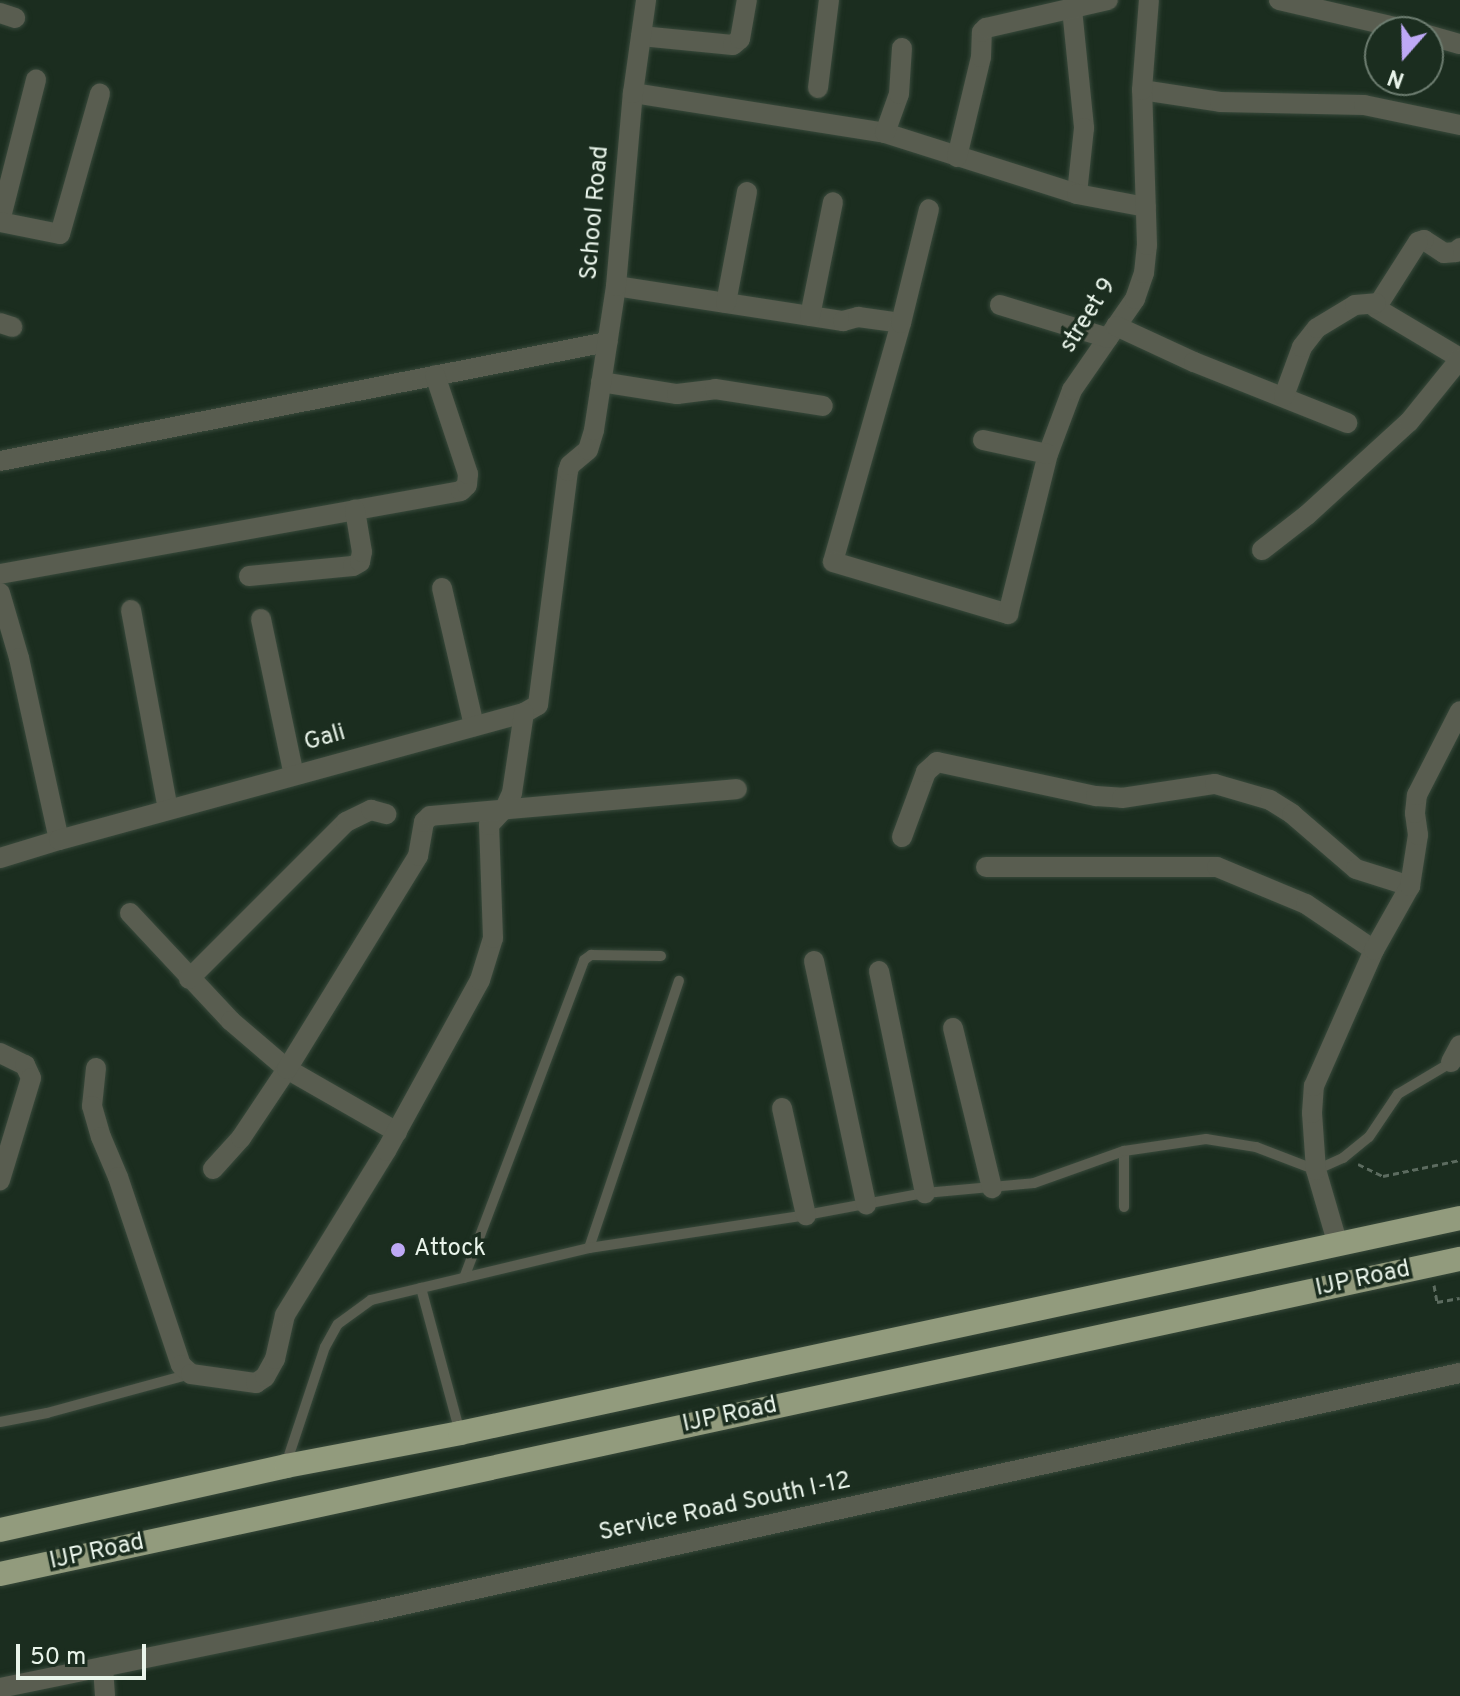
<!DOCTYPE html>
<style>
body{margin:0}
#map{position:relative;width:1460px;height:1696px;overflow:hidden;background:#1b2d1f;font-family:Overpass,sans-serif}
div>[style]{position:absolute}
.path>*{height:3px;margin-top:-1.5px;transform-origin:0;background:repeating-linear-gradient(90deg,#5c6b5f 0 6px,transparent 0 10px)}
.roads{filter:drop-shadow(0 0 2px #38493b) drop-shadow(0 0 2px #38493b)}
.service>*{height:10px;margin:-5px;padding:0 5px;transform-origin:5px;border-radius:5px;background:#595d50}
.minor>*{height:20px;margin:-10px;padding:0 10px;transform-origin:10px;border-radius:10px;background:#595d50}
.trunk>*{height:24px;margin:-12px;padding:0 12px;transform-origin:12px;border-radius:12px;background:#929b7d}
.dots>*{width:22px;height:22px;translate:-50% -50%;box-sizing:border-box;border:4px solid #1b2d1f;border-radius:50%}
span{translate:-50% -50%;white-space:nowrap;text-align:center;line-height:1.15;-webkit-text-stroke:7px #1b2d1f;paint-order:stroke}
.street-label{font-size:24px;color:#e9f4ea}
.poi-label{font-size:24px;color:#e9f4ea}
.left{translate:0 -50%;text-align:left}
.north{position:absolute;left:1364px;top:16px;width:80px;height:80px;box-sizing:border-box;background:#1b2d1f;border:2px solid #6d7d70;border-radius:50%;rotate:200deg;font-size:22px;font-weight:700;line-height:32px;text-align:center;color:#e9f4ea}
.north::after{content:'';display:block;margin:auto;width:28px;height:36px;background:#bea9f5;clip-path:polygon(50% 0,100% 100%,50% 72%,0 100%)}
.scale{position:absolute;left:16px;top:1644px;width:130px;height:36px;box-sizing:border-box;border:4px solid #e9f4ea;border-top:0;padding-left:10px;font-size:24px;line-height:28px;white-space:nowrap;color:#e9f4ea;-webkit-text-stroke:6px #1b2d1f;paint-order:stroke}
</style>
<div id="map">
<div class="path">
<div style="left:1358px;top:1164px;width:28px;rotate:26deg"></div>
<div style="left:1383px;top:1176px;width:79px;rotate:-11.7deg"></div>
<div style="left:1434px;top:1285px;width:17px;rotate:80deg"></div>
<div style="left:1437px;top:1302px;width:23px;rotate:-10deg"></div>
</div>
<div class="roads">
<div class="service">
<div style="left:1124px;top:1151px;width:56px;rotate:90deg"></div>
<div style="left:589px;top:1248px;width:282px;rotate:-71.4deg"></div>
<div style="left:464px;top:1278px;width:340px;rotate:-69.3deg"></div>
<div style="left:584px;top:960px;width:9px;rotate:-36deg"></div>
<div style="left:591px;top:955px;width:70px;rotate:0.8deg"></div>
<div style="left:421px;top:1288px;width:150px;rotate:74.9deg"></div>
<div style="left:0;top:1422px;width:48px;rotate:-10.8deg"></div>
<div style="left:47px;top:1413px;width:149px;rotate:-15.2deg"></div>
<div style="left:286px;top:1464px;width:123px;rotate:-71.6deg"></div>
<div style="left:325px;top:1347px;width:26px;rotate:-61deg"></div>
<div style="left:338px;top:1324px;width:41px;rotate:-36deg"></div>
<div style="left:371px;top:1300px;width:224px;rotate:-13.4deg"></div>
<div style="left:589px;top:1248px;width:219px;rotate:-8.6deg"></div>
<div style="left:806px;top:1215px;width:121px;rotate:-10.5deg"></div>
<div style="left:925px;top:1193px;width:109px;rotate:-5.2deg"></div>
<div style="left:1034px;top:1183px;width:96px;rotate:-19.6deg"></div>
<div style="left:1124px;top:1151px;width:83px;rotate:-8.3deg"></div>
<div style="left:1206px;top:1139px;width:51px;rotate:9.1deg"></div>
<div style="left:1256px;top:1147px;width:64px;rotate:21deg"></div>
<div style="left:1316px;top:1170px;width:30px;rotate:-24deg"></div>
<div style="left:1343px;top:1158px;width:33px;rotate:-39deg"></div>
<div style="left:1369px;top:1137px;width:52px;rotate:-56deg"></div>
<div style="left:1398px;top:1094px;width:63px;rotate:-30.7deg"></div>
</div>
<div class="minor">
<div style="left:1279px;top:0;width:141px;rotate:13.1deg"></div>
<div style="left:1072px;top:9px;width:120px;rotate:84.2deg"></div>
<div style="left:1084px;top:128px;width:66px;rotate:96.1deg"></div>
<div style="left:0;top:13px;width:16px;rotate:18deg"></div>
<div style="left:1428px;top:35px;width:33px;rotate:16deg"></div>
<div style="left:641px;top:36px;width:92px;rotate:5.6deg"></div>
<div style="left:733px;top:45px;width:9px;rotate:-41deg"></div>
<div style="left:740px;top:39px;width:40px;rotate:-80deg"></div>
<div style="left:818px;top:88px;width:89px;rotate:-82.9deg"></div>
<div style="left:1142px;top:90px;width:79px;rotate:8.7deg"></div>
<div style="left:1220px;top:102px;width:144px;rotate:1.2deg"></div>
<div style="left:1364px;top:105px;width:98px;rotate:11.8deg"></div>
<div style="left:633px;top:93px;width:255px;rotate:9deg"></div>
<div style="left:885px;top:133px;width:201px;rotate:17.6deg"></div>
<div style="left:1077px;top:194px;width:70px;rotate:10.7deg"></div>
<div style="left:885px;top:133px;width:41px;rotate:-70.3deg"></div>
<div style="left:899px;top:94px;width:46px;rotate:-86.3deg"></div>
<div style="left:957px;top:157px;width:103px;rotate:-76.5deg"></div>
<div style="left:981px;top:57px;width:25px;rotate:-88deg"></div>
<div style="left:982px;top:32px;width:6px;rotate:-45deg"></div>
<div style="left:986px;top:28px;width:125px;rotate:-12.9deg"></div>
<div style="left:0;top:221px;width:146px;rotate:-75.7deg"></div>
<div style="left:0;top:222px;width:61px;rotate:11.3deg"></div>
<div style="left:60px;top:234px;width:146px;rotate:-74.1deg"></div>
<div style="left:1460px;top:248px;width:6px;rotate:135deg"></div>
<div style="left:1456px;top:252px;width:12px;rotate:175deg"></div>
<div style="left:1444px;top:253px;width:24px;rotate:-147deg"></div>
<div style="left:1424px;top:240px;width:6px;rotate:162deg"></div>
<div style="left:1418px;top:242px;width:78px;rotate:122.5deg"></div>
<div style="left:1376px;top:308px;width:98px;rotate:30.8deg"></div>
<div style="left:616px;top:286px;width:230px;rotate:8.8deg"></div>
<div style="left:843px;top:321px;width:16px;rotate:-15deg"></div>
<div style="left:858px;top:317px;width:43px;rotate:7.9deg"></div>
<div style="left:901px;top:323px;width:248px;rotate:105.9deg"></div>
<div style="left:833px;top:562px;width:183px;rotate:16.5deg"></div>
<div style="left:1008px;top:614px;width:165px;rotate:-76deg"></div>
<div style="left:1048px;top:454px;width:68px;rotate:-69.4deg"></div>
<div style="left:1072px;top:390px;width:111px;rotate:-55.3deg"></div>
<div style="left:1135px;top:299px;width:28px;rotate:-71deg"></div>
<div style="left:1144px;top:273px;width:28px;rotate:-84deg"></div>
<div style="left:1147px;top:245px;width:155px;rotate:-91.8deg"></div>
<div style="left:1142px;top:90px;width:90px;rotate:-85.6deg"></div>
<div style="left:726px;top:303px;width:113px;rotate:-79.3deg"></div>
<div style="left:1000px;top:305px;width:113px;rotate:17deg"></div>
<div style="left:810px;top:316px;width:116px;rotate:-78.6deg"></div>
<div style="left:0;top:323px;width:13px;rotate:18deg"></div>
<div style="left:901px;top:323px;width:117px;rotate:-76.2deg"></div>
<div style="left:1116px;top:326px;width:86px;rotate:24.8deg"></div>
<div style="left:1194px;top:362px;width:165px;rotate:21.7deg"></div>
<div style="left:601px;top:382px;width:77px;rotate:9deg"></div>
<div style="left:677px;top:394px;width:38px;rotate:-7deg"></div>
<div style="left:715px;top:389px;width:109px;rotate:8.9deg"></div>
<div style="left:1284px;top:396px;width:52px;rotate:-69.8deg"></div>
<div style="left:1302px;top:347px;width:24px;rotate:-52deg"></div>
<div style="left:1317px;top:328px;width:44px;rotate:-31.2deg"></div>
<div style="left:1355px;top:305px;width:21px;rotate:-5deg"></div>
<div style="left:983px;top:440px;width:66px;rotate:12.2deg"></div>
<div style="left:0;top:461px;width:619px;rotate:-11.09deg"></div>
<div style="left:1262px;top:550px;width:57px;rotate:-37.9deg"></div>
<div style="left:1307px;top:515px;width:138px;rotate:-42.4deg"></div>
<div style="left:1409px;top:422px;width:81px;rotate:-51deg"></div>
<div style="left:0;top:574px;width:468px;rotate:-10.2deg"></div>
<div style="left:461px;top:491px;width:8px;rotate:-45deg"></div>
<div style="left:467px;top:485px;width:11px;rotate:-85deg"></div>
<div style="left:468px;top:474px;width:104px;rotate:-108.4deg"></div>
<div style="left:249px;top:576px;width:104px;rotate:-5.5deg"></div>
<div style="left:353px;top:566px;width:8px;rotate:-30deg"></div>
<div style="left:360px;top:562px;width:10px;rotate:-79deg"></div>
<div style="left:362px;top:552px;width:43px;rotate:-99.5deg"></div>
<div style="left:442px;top:588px;width:142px;rotate:76.9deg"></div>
<div style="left:0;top:593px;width:68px;rotate:73.7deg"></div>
<div style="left:19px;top:658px;width:186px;rotate:77.6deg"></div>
<div style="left:59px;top:840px;width:62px;rotate:163deg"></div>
<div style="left:131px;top:610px;width:202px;rotate:79.5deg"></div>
<div style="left:261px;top:619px;width:159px;rotate:78.1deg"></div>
<div style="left:902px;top:837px;width:69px;rotate:-69.7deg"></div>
<div style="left:926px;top:772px;width:15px;rotate:-42deg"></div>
<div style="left:937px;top:762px;width:163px;rotate:12.1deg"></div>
<div style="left:1096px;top:796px;width:26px;rotate:4deg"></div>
<div style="left:1122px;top:798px;width:94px;rotate:-8.6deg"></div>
<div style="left:1215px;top:784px;width:57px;rotate:16.2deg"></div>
<div style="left:1270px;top:800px;width:26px;rotate:32deg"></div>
<div style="left:1292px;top:814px;width:84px;rotate:40.7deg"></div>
<div style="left:1356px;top:869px;width:57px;rotate:17.5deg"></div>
<div style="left:59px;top:840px;width:482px;rotate:-15.3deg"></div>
<div style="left:524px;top:713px;width:16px;rotate:-30deg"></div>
<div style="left:538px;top:705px;width:236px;rotate:-82.7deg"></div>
<div style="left:568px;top:471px;width:6px;rotate:-72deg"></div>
<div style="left:570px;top:465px;width:23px;rotate:-40deg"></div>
<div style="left:588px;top:450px;width:21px;rotate:-73deg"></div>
<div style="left:594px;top:430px;width:146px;rotate:-81.3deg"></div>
<div style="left:616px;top:286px;width:194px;rotate:-85deg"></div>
<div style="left:633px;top:93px;width:94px;rotate:-82deg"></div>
<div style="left:986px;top:867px;width:231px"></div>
<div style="left:1217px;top:867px;width:96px;rotate:22.6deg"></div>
<div style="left:1306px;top:904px;width:82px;rotate:34.1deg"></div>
<div style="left:130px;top:913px;width:148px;rotate:46.9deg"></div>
<div style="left:231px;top:1021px;width:74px;rotate:40.6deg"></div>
<div style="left:287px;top:1069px;width:127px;rotate:29.8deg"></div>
<div style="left:814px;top:961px;width:249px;rotate:77.9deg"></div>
<div style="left:879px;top:971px;width:227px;rotate:78.3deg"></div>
<div style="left:189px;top:979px;width:222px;rotate:-45deg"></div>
<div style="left:346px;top:822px;width:28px;rotate:-26deg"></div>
<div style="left:371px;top:810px;width:16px;rotate:15deg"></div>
<div style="left:953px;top:1028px;width:165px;rotate:76.3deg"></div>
<div style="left:0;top:1053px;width:28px;rotate:26deg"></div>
<div style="left:25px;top:1065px;width:14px;rotate:65deg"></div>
<div style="left:31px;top:1078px;width:107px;rotate:106.9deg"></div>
<div style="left:1451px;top:1062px;width:19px;rotate:-62deg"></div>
<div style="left:96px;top:1068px;width:38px;rotate:96deg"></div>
<div style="left:92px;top:1106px;width:32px;rotate:74deg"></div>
<div style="left:101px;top:1137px;width:43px;rotate:67deg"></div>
<div style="left:118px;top:1177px;width:198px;rotate:71.5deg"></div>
<div style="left:181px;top:1365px;width:13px;rotate:42deg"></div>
<div style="left:191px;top:1374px;width:66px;rotate:7.9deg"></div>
<div style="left:256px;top:1383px;width:11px;rotate:-34deg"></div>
<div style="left:265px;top:1377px;width:21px;rotate:-61deg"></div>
<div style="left:275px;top:1359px;width:45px;rotate:-77.2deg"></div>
<div style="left:285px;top:1315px;width:193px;rotate:-58.4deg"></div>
<div style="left:386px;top:1151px;width:195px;rotate:-61.2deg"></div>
<div style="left:480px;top:980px;width:44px;rotate:-72.8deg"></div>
<div style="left:493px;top:938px;width:113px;rotate:-92deg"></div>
<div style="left:489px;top:825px;width:23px;rotate:-47deg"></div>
<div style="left:505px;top:808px;width:17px;rotate:-65deg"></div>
<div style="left:512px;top:793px;width:81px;rotate:-81.5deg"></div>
<div style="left:782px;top:1108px;width:110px;rotate:77.4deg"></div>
<div style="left:213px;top:1169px;width:42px;rotate:-47.9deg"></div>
<div style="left:241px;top:1138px;width:83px;rotate:-56.3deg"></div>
<div style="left:287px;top:1069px;width:250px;rotate:-58.4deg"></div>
<div style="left:418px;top:856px;width:35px;rotate:-80deg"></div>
<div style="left:424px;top:822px;width:8px;rotate:-45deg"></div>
<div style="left:430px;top:816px;width:308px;rotate:-5deg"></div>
<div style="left:1338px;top:1245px;width:78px;rotate:-106.3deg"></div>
<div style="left:1316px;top:1170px;width:57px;rotate:-94deg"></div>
<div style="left:1312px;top:1113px;width:27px;rotate:-86deg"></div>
<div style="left:1314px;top:1086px;width:149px;rotate:-66.2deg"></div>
<div style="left:1374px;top:950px;width:73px;rotate:-60.6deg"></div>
<div style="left:1410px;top:886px;width:52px;rotate:-81.1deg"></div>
<div style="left:1418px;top:835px;width:22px;rotate:-98deg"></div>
<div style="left:1415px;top:813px;width:18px;rotate:-84deg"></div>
<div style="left:1417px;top:795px;width:94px;rotate:-62.9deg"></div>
<div style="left:103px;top:1667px;width:29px;rotate:86deg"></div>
<div style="left:0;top:1688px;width:379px;rotate:-11.6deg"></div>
<div style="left:371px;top:1612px;width:1115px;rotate:-12.38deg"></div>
</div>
<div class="trunk">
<div style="left:0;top:1530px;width:293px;rotate:-12.6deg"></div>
<div style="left:286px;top:1466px;width:177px;rotate:-10.7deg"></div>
<div style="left:460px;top:1433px;width:1023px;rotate:-12.13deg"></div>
<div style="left:0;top:1574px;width:1494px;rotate:-12.18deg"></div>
</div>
</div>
<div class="dots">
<div style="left:398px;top:1250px;background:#bea9f5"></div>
</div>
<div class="street-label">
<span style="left:596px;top:213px;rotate:-85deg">School Road</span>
<span style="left:1089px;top:316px;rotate:-58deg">street 9</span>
<span style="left:325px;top:739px;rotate:-16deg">Gali</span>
<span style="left:1363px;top:1280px;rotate:-12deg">IJP Road</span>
<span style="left:730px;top:1416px;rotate:-12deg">IJP Road</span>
<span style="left:725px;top:1508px;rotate:-12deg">Service Road South I-12</span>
<span style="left:97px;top:1553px;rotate:-12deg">IJP Road</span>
</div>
<div class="poi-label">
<span class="left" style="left:414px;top:1250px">Attock</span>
</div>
<div class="north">N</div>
<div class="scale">50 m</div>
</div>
